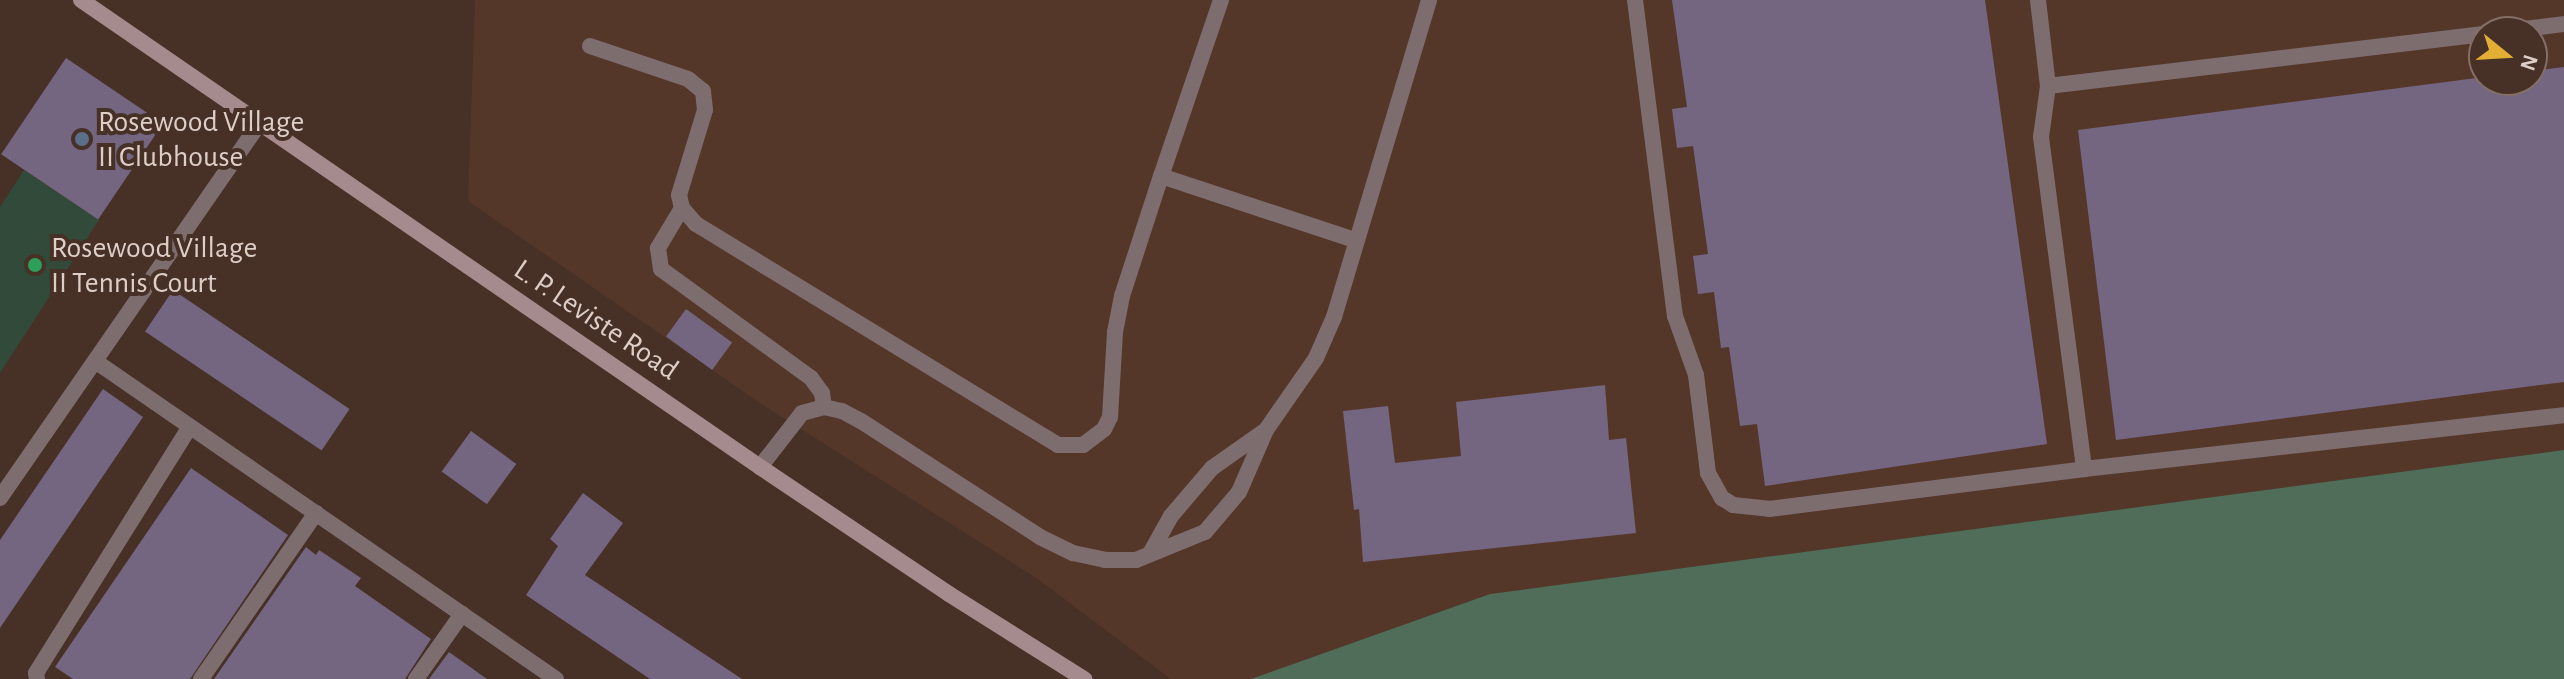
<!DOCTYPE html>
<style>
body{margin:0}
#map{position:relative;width:2564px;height:679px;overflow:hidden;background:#473026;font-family:"Alegreya Sans",sans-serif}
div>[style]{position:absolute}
.built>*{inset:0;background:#55372a}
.green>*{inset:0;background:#314a39}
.forest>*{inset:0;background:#4f6d58}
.building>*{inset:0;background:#746581;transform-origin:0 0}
.service>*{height:16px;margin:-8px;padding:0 8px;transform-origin:8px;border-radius:8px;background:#7e6d6f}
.minor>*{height:16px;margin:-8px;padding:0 8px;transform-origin:8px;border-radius:8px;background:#7e6d6f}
.secondary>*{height:16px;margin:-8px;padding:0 8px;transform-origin:8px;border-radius:8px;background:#a68b8e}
.dots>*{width:22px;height:22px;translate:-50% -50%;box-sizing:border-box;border:4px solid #473026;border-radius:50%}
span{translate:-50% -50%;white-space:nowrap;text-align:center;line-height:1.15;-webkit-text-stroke:8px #473026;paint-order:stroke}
.poi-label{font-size:30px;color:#ddcec8}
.left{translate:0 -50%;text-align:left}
.street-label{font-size:30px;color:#ddcec8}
.north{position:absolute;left:2468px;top:16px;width:80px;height:80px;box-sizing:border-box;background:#473026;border:2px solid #836f67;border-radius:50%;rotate:108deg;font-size:22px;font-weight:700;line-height:32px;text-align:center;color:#ddcec8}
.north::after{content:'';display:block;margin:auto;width:28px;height:36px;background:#e2af34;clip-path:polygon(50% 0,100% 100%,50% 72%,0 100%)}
</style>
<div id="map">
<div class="built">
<div style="clip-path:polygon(evenodd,475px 0,2564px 0,2564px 450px,1490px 594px,1251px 679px,1171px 679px,1038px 579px,763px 405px,468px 201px,475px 0,2484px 32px,2532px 32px,2532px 80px,2484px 80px,2484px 32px)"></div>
</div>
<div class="green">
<div style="clip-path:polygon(24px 170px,99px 220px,0 373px,0 207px)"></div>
</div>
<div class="forest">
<div style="clip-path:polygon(2564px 450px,2564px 679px,1251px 679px,1490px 594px)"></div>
</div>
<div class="building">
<div style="clip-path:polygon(1672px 0,1985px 0,2047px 444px,1765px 486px,1757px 424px,1740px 426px,1729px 347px,1721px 348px,1714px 292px,1698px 294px,1693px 256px,1708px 254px,1693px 146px,1677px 148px,1672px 109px,1687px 107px)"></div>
<div style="left:66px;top:58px;width:117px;height:116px;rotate:34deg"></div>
<div style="clip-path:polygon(2564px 67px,2564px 382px,2116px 440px,2078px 130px,2484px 77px,2532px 80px,2532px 71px)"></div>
<div style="left:173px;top:290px;width:213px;height:50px;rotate:34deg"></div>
<div style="left:686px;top:309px;width:57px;height:34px;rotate:36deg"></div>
<div style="clip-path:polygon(1605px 385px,1609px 440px,1626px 438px,1636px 533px,1363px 562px,1359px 509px,1354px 510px,1343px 411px,1388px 406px,1395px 463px,1461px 456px,1456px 402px)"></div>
<div style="clip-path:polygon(103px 389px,143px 417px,0 628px,0 540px)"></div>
<div style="left:471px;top:431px;width:56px;height:50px;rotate:36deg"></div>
<div style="clip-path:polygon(191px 468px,288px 535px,190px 679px,73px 679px,55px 667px)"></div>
<div style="clip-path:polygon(583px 493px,623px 523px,585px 575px,742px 679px,650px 679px,526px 595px,558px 546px,550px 539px)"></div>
<div style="clip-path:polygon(306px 547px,316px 555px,319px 550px,361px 578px,355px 586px,431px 639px,405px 679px,214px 679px)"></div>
<div style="clip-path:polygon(449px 652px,487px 679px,429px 679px)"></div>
</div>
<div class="service">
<div style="left:1221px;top:0;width:186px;rotate:108.8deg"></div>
<div style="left:1161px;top:176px;width:206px;rotate:18.3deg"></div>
<div style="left:1635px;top:0;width:319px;rotate:82.8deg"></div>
<div style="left:1675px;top:316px;width:63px;rotate:70.4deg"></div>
<div style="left:1696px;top:375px;width:99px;rotate:83deg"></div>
<div style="left:1708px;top:473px;width:29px;rotate:61deg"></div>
<div style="left:1722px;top:498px;width:13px;rotate:32deg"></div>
<div style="left:1733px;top:505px;width:36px;rotate:6deg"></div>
<div style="left:1769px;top:509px;width:318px;rotate:-7.2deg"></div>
<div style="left:2084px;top:469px;width:483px;rotate:-6.4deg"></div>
<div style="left:2038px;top:0;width:87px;rotate:83.4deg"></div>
<div style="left:2048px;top:86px;width:51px;rotate:97.8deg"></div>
<div style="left:2041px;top:137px;width:335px;rotate:82.6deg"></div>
<div style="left:2499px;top:32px;width:65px;rotate:-7deg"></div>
<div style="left:590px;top:46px;width:103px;rotate:18.6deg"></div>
<div style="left:688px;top:79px;width:19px;rotate:39deg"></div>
<div style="left:703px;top:91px;width:19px;rotate:84deg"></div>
<div style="left:705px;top:110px;width:89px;rotate:107deg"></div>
<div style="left:679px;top:195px;width:13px;rotate:77deg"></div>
<div style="left:682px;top:208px;width:21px;rotate:49deg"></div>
<div style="left:696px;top:224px;width:424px;rotate:31.4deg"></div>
<div style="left:1058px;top:445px;width:25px"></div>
<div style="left:1083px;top:445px;width:26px;rotate:-37deg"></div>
<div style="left:1104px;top:429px;width:13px;rotate:-63deg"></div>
<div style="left:1110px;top:417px;width:85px;rotate:-86.6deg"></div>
<div style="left:1115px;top:332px;width:37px;rotate:-79deg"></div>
<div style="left:1122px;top:296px;width:126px;rotate:-72deg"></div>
<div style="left:2048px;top:86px;width:439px;rotate:-6.8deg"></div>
<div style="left:682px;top:208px;width:47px;rotate:121deg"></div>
<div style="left:658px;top:248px;width:21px;rotate:82deg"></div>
<div style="left:661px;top:269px;width:185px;rotate:36deg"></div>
<div style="left:811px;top:378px;width:19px;rotate:54deg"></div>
<div style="left:822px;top:393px;width:14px;rotate:82deg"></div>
</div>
<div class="minor">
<div style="left:95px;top:361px;width:560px;rotate:34.6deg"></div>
<div style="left:760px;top:467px;width:68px;rotate:-52.1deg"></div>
<div style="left:802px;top:413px;width:23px;rotate:-15deg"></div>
<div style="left:824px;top:407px;width:18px;rotate:13deg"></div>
<div style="left:842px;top:411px;width:21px;rotate:28deg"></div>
<div style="left:861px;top:421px;width:213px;rotate:32.9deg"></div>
<div style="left:1040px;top:537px;width:37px;rotate:26deg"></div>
<div style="left:1073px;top:553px;width:33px;rotate:12deg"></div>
<div style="left:1105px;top:560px;width:31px"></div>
<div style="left:1136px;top:560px;width:74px;rotate:-22.1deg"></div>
<div style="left:1205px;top:532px;width:52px;rotate:-49.6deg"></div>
<div style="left:1239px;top:492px;width:68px;rotate:-66.5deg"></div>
<div style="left:1266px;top:430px;width:88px;rotate:-55.2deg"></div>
<div style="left:1316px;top:358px;width:45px;rotate:-66.3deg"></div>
<div style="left:1334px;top:317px;width:331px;rotate:-73.3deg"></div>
<div style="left:0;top:498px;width:455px;rotate:-55.3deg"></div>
<div style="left:1151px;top:552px;width:41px;rotate:-60.9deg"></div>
<div style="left:1171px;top:516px;width:63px;rotate:-49.5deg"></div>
<div style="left:1212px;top:468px;width:66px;rotate:-35.1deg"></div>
<div style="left:37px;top:679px;width:6px;rotate:-99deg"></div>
<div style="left:36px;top:673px;width:290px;rotate:-58deg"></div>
<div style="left:201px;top:679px;width:202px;rotate:-55.3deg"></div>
<div style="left:416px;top:679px;width:80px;rotate:-54.7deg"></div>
</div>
<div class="secondary">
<div style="left:81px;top:0;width:824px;rotate:34.52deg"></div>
<div style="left:760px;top:467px;width:228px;rotate:33.9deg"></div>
<div style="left:949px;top:594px;width:160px;rotate:32.2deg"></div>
</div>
<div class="dots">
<div style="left:82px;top:139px;background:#5c6f8a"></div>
<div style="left:35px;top:265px;background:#2e9e5b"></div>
</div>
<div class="poi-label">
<span class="left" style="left:98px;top:139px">Rosewood Village<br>II Clubhouse</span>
<span class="left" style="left:51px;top:265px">Rosewood Village<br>II Tennis Court</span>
</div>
<div class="street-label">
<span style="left:596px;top:320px;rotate:34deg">L. P. Leviste Road</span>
</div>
<div class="north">N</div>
</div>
